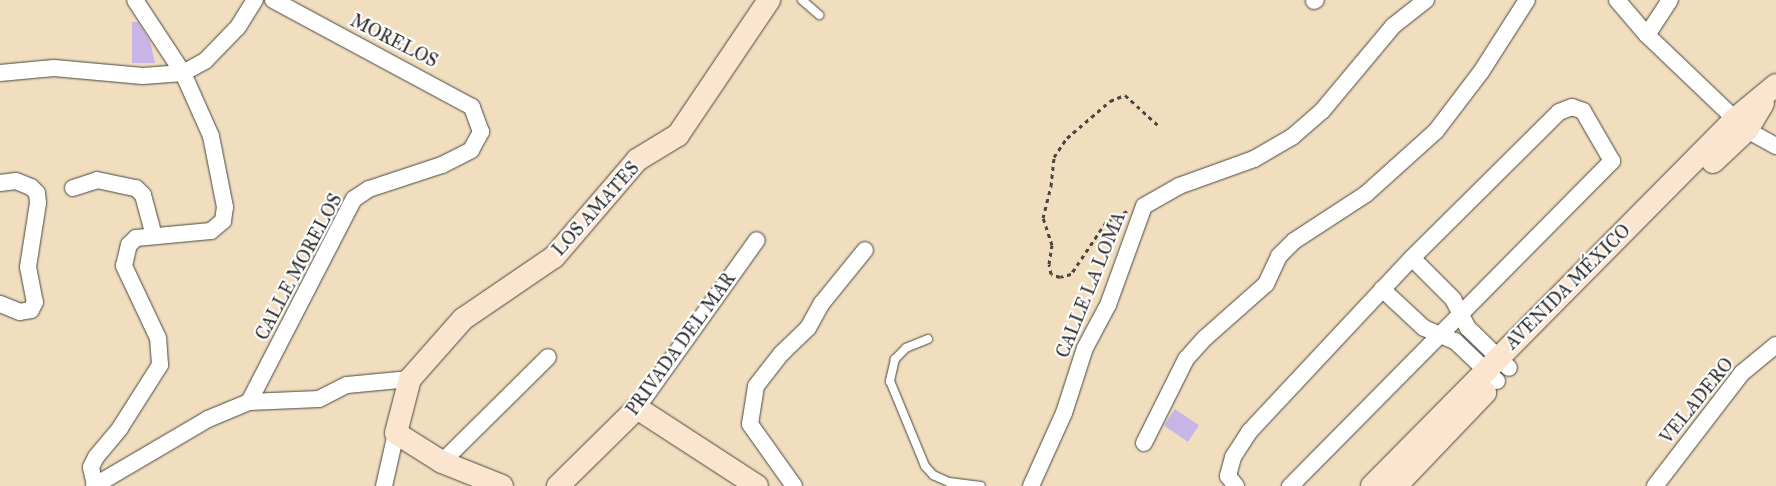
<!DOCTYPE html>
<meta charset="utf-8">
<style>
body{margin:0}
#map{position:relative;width:1776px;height:486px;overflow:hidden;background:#f0debe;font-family:"IM FELL Great Primer",serif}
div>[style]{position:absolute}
.building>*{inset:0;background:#c7b5e8;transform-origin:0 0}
.path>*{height:3px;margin-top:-1.5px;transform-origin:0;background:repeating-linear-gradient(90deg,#494641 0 4px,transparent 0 8px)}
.roads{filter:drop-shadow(0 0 1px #494641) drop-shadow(0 0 1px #494641)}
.lane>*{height:8px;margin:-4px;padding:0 4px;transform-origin:4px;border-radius:4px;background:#fff}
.street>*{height:16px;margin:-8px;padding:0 8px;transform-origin:8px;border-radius:8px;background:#fff}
.secondary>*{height:22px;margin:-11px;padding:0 11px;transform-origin:11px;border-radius:11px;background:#fce5cf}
span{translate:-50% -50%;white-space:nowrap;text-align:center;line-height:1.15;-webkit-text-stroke:4.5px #fff;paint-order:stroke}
.street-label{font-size:18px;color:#2b2b2b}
</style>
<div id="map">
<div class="building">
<div style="clip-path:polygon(132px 22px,138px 22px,150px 41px,155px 63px,132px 63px)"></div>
<div style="left:1175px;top:409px;width:29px;height:20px;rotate:34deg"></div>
</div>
<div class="path">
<div style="left:1127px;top:211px;width:24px;rotate:152deg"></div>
<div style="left:1106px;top:222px;width:63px;rotate:123.9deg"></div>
<div style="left:1071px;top:274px;width:11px;rotate:165deg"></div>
<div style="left:1060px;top:277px;width:9px;rotate:-162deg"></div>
<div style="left:1051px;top:274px;width:10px;rotate:-101deg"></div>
<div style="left:1049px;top:264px;width:19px;rotate:-81deg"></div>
<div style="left:1052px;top:245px;width:28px;rotate:-108deg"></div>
<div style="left:1043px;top:218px;width:33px;rotate:-76deg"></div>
<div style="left:1051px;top:186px;width:29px;rotate:-84deg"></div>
<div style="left:1054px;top:157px;width:23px;rotate:-56deg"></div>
<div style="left:1067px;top:138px;width:57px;rotate:-40.7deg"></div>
<div style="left:1110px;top:101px;width:16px;rotate:-22deg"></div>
<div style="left:1125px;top:95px;width:46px;rotate:42.4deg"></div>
</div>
<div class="roads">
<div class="lane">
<div style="left:802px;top:0;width:23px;rotate:41deg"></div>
<div style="left:928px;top:339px;width:24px;rotate:158deg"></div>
<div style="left:906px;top:348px;width:16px;rotate:135deg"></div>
<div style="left:895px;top:359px;width:23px;rotate:103deg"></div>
<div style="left:890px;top:381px;width:92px;rotate:67.6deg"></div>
<div style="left:925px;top:466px;width:12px;rotate:48deg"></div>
<div style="left:933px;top:475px;width:17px;rotate:24deg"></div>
<div style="left:949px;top:482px;width:32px;rotate:7deg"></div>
</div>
<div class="street">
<div style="left:1617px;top:0;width:46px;rotate:49.4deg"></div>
<div style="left:1647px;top:35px;width:122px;rotate:43.7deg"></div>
<div style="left:1735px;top:119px;width:16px;rotate:43deg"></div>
<div style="left:1747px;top:130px;width:33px;rotate:29deg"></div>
<div style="left:1314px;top:1px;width:2px;rotate:-27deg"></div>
<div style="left:1647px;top:35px;width:42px;rotate:-56.7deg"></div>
<div style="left:0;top:73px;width:54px;rotate:-5.3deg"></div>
<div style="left:54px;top:68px;width:89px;rotate:5.1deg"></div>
<div style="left:143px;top:76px;width:40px;rotate:-4.3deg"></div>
<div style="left:183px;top:73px;width:25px;rotate:-29deg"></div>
<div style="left:205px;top:61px;width:47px;rotate:-45.9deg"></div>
<div style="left:238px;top:27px;width:32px;rotate:-58deg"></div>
<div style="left:0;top:183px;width:16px;rotate:-7deg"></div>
<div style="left:16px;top:181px;width:16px;rotate:22deg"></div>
<div style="left:31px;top:187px;width:8px;rotate:45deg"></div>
<div style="left:37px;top:193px;width:10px;rotate:84deg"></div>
<div style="left:38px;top:203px;width:65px;rotate:98.9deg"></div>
<div style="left:28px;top:267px;width:36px;rotate:79deg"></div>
<div style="left:35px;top:302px;width:9px;rotate:117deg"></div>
<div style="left:31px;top:310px;width:11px;rotate:170deg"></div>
<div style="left:20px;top:312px;width:22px;rotate:-158deg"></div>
<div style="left:73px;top:188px;width:25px;rotate:-18deg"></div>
<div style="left:97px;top:180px;width:40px;rotate:12deg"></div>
<div style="left:136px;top:188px;width:10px;rotate:45deg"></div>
<div style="left:143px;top:195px;width:42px;rotate:75deg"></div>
<div style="left:1412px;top:258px;width:58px;rotate:45deg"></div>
<div style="left:1453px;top:299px;width:33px;rotate:63deg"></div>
<div style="left:1468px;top:328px;width:57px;rotate:44.3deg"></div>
<div style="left:1382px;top:289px;width:57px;rotate:42.9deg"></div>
<div style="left:1424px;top:328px;width:34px;rotate:23deg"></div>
<div style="left:1455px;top:341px;width:58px;rotate:43.6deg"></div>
<div style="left:249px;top:402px;width:229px;rotate:-62.7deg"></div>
<div style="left:354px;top:199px;width:18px;rotate:-34deg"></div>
<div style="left:369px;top:189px;width:77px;rotate:-18.2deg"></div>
<div style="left:442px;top:165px;width:33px;rotate:-27deg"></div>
<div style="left:471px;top:150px;width:21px;rotate:-61deg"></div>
<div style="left:481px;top:132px;width:27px;rotate:-110deg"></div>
<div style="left:472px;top:107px;width:226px;rotate:-151.7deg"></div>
<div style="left:637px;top:408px;width:206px;rotate:-54.5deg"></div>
<div style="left:1144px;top:443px;width:94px;rotate:-63.4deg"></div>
<div style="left:1186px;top:359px;width:28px;rotate:-48deg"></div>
<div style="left:1205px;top:338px;width:81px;rotate:-41.5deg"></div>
<div style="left:1266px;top:284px;width:31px;rotate:-65deg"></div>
<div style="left:1279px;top:256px;width:21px;rotate:-45deg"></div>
<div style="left:1294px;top:241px;width:86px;rotate:-33.1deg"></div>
<div style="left:1366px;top:194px;width:94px;rotate:-42deg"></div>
<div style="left:1436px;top:131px;width:74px;rotate:-52.7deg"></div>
<div style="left:1481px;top:72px;width:85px;rotate:-57.4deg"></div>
<div style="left:442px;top:462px;width:149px;rotate:-44.7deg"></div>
<div style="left:95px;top:485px;width:18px;rotate:-103deg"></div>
<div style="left:91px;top:467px;width:11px;rotate:-63deg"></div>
<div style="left:96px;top:457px;width:38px;rotate:-50deg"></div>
<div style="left:120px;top:428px;width:75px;rotate:-57.6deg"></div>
<div style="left:160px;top:365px;width:27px;rotate:-94deg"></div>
<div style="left:158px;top:338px;width:80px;rotate:-115.3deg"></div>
<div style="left:124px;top:266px;width:22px;rotate:-77deg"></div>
<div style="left:129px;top:245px;width:10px;rotate:-45deg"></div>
<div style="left:136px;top:238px;width:75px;rotate:-5.3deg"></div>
<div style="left:211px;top:231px;width:16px;rotate:-40deg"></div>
<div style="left:223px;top:221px;width:14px;rotate:-82deg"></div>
<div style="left:225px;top:207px;width:72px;rotate:-101.2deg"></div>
<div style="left:211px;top:136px;width:69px;rotate:-114deg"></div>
<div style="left:183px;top:73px;width:87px;rotate:-123.3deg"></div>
<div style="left:94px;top:486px;width:132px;rotate:-30.4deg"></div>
<div style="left:208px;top:419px;width:44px;rotate:-22.5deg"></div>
<div style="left:249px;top:402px;width:70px;rotate:-2.5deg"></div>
<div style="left:319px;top:399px;width:31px;rotate:-27deg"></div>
<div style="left:347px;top:385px;width:63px;rotate:-5.4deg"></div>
<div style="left:384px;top:486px;width:54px;rotate:-77.2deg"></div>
<div style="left:794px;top:486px;width:76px;rotate:-125.4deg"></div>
<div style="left:750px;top:424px;width:38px;rotate:-81deg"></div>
<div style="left:756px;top:386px;width:41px;rotate:-52deg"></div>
<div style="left:781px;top:354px;width:37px;rotate:-44deg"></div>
<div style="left:808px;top:328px;width:29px;rotate:-61deg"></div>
<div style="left:822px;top:303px;width:68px;rotate:-50.9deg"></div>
<div style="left:1031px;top:486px;width:80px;rotate:-65.7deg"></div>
<div style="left:1064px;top:413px;width:68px;rotate:-72.1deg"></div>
<div style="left:1085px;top:348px;width:49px;rotate:-61.9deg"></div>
<div style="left:1108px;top:305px;width:105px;rotate:-70deg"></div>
<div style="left:1144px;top:206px;width:40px;rotate:-29.7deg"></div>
<div style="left:1179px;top:186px;width:80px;rotate:-19.8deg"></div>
<div style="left:1254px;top:159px;width:44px;rotate:-30.1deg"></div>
<div style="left:1292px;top:137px;width:40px;rotate:-41deg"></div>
<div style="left:1322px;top:111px;width:111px;rotate:-50.1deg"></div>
<div style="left:1393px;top:26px;width:42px;rotate:-38.2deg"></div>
<div style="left:1236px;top:486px;width:13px;rotate:-129deg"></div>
<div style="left:1228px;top:476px;width:20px;rotate:-75deg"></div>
<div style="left:1233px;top:457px;width:30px;rotate:-57deg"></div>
<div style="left:1249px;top:432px;width:238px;rotate:-46.9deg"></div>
<div style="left:1412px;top:258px;width:207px;rotate:-44.8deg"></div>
<div style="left:1559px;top:112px;width:14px;rotate:-21deg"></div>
<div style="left:1572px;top:107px;width:12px;rotate:20deg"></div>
<div style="left:1583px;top:111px;width:58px;rotate:59.9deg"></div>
<div style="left:1612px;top:161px;width:458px;rotate:134.7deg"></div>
<div style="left:1655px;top:486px;width:143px;rotate:-52.4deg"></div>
<div style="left:1742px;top:373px;width:44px;rotate:-39.5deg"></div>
</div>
<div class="secondary">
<div style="left:1713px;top:162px;width:47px;rotate:-43.3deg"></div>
<div style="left:1747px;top:130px;width:31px;rotate:-59deg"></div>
<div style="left:502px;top:486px;width:65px;rotate:-158.2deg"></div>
<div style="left:442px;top:462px;width:54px;rotate:-147.8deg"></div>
<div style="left:396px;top:433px;width:56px;rotate:-75.5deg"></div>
<div style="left:410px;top:379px;width:80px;rotate:-48.5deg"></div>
<div style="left:463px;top:319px;width:110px;rotate:-34.3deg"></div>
<div style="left:554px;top:257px;width:128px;rotate:-49.4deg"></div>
<div style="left:637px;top:160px;width:48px;rotate:-31.4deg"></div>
<div style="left:678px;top:135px;width:163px;rotate:-56deg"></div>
<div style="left:558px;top:486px;width:111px;rotate:-44.6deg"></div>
<div style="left:637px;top:408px;width:143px;rotate:33deg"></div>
<div style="left:1372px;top:486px;width:516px;rotate:-45.31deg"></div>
<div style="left:1735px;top:119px;width:53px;rotate:-39.7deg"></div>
<div style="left:1396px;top:486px;width:129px;rotate:-46.3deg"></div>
</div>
</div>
<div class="street-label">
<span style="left:394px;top:41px;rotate:27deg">MORELOS</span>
<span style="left:596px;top:209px;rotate:-48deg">LOS AMATES</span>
<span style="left:299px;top:267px;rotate:-62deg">CALLE MORELOS</span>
<span style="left:1091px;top:285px;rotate:-68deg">CALLE LA LOMA</span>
<span style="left:1568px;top:287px;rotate:-45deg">AVENIDA MÉXICO</span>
<span style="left:681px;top:344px;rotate:-54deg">PRIVADA DEL MAR</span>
<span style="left:1697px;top:401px;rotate:-51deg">VELADERO</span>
</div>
</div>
